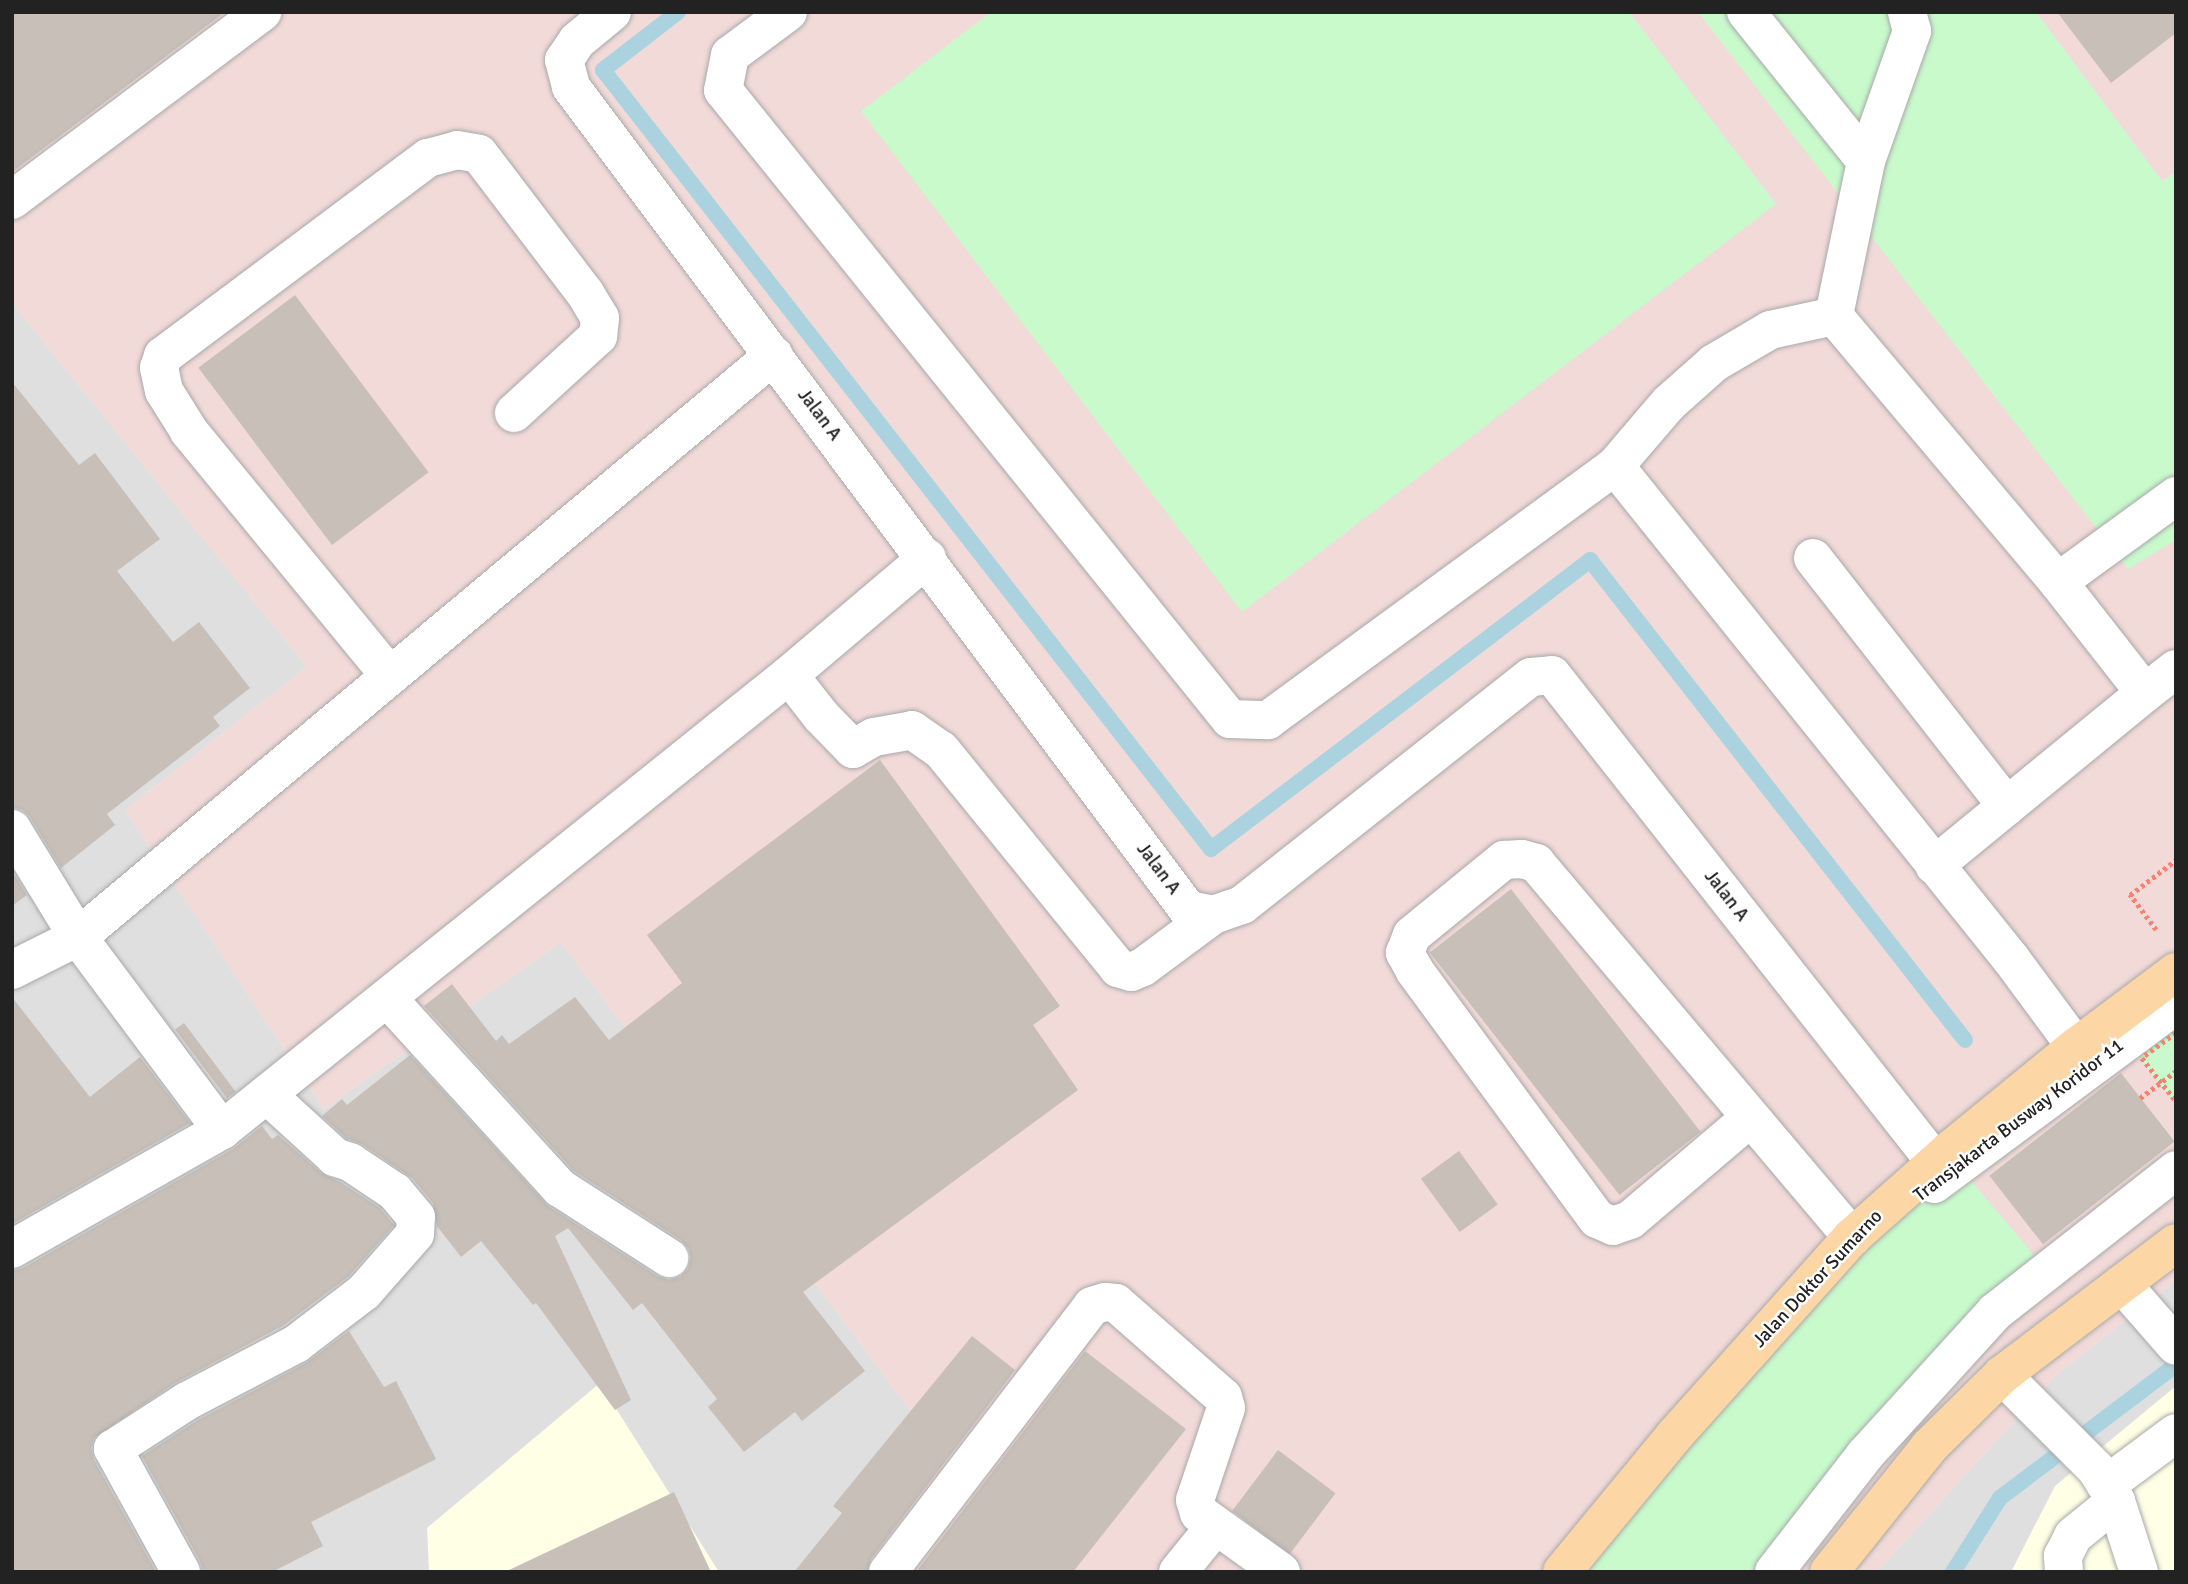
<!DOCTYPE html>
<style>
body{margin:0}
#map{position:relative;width:2188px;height:1584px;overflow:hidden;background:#f2efe9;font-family:Signika,sans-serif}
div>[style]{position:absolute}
.residential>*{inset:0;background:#e0dfdf}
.commercial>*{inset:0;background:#f2dad9}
.education>*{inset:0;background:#ffffe5}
.park>*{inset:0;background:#c8facc}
.stream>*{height:16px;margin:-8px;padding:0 8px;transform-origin:8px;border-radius:8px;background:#aad3df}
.building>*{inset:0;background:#c7bfb8;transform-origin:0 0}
.path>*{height:4.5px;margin-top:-2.25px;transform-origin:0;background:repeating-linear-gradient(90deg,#fa8072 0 3.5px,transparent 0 7px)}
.roads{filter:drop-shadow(0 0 2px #a9a9a9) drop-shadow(0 0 2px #a9a9a9)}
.minor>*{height:38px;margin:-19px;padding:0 19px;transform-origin:19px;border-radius:19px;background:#fff}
.major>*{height:38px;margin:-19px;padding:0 19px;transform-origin:19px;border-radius:19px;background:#fcd6a4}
.path-bridge>*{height:4.5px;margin-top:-2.25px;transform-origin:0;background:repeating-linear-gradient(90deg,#fa8072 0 3.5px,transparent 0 7px)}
span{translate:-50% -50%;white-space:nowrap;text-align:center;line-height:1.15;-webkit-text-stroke:5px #fff;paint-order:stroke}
.street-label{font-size:19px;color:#222}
.frame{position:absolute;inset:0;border:14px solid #222;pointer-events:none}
</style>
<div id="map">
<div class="residential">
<div style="clip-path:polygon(12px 303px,307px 667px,125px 810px,324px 1109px,561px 942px,913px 1414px,802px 1572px,12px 1572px)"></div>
<div style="clip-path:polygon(2176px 1281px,2176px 1572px,1877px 1572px,2056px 1375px)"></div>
</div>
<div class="commercial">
<div style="clip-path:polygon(12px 12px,2176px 12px,2176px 1281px,2056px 1375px,1877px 1572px,802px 1572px,913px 1414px,561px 942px,324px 1109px,125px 810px,307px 667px,12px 303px)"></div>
</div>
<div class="education">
<div style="clip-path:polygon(600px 1383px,719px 1572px,429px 1572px,427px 1528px)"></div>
<div style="clip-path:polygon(2176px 1386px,2176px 1572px,2011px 1572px,2055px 1486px)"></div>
</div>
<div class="park">
<div style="clip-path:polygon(991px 12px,1629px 12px,1776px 204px,1242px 612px,861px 111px)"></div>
<div style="clip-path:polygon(1698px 12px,2036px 12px,2162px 181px,2176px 172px,2176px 540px,2128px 569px)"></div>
<div style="clip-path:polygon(2176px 973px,2176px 1104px,2111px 1023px)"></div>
<div style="clip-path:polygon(1959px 1166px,2047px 1271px,1775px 1572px,1565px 1572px,1829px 1263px)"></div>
</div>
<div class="stream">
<div style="left:678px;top:12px;width:95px;rotate:142.3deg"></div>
<div style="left:603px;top:70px;width:988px;rotate:52.03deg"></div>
<div style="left:1211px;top:849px;width:477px;rotate:-37.3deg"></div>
<div style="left:1590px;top:560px;width:609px;rotate:52deg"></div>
<div style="left:1953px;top:1572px;width:88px;rotate:-57.6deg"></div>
<div style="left:2000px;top:1498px;width:221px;rotate:-37.1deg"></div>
</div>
<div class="building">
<div style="clip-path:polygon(12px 12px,225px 12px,12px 172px)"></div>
<div style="clip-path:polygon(2057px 12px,2176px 12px,2176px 33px,2111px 83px)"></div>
<div style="left:295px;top:295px;width:222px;height:121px;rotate:53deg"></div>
<div style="clip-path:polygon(12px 382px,79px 465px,95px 453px,160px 539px,117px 571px,173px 642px,199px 622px,250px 688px,213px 717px,220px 726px,107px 814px,115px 825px,61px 868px,30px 817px,23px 810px,12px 807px)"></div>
<div style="clip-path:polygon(880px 760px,1060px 1006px,1033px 1025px,1078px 1090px,803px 1292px,865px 1371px,802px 1421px,795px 1412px,744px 1452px,708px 1407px,717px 1399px,642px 1303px,633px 1310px,568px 1228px,555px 1236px,631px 1400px,615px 1410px,536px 1303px,533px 1305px,481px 1241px,461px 1257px,437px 1226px,433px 1203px,412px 1178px,362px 1144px,346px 1138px,322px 1116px,342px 1099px,347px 1105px,410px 1055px,548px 1206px,657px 1276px,669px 1280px,680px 1277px,688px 1269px,691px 1258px,689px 1249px,681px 1240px,574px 1171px,424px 1006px,452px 984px,496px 1041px,502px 1035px,509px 1044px,575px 997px,609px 1040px,682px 983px,647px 935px)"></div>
<div style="clip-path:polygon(12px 871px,27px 895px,12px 906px)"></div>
<div style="left:1511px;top:889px;width:308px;height:103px;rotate:52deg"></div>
<div style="clip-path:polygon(12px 997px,90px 1097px,140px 1057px,190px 1123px,12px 1224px)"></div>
<div style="left:184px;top:1023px;width:86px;height:11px;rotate:53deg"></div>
<div style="left:2121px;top:1073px;width:87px;height:167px;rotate:52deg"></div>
<div style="clip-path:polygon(262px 1126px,272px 1139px,278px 1135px,321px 1173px,340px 1182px,380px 1208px,394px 1225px,349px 1276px,284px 1325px,175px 1383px,94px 1438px,91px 1448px,94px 1460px,156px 1572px,12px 1572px,12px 1271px,23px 1268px,233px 1149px)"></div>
<div style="left:1459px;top:1151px;width:66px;height:47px;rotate:54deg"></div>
<div style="clip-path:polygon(349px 1331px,384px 1387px,396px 1381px,436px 1459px,311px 1522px,323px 1546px,272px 1572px,203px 1572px,200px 1561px,142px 1456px,198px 1420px,306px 1363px)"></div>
<div style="clip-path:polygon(972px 1336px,1015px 1370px,871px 1559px,867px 1572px,794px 1572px,842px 1513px,833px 1506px)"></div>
<div style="clip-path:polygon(1085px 1351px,1186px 1429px,1073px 1572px,916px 1572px)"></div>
<div style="left:1278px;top:1450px;width:72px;height:76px;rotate:37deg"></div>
<div style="clip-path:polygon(674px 1492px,711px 1572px,505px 1572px)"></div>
</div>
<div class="path">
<div style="left:2156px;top:930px;width:44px;rotate:-126.6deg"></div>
<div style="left:2130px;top:895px;width:58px;rotate:-37.3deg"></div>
<div style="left:2140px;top:1098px;width:45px;rotate:-36.9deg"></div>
</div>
<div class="roads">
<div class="minor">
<div style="left:612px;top:12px;width:45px;rotate:140.4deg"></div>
<div style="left:577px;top:41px;width:23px;rotate:124deg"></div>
<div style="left:564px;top:60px;width:28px;rotate:75deg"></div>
<div style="left:571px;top:87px;width:1029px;rotate:53.14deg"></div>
<div style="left:1188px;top:910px;width:25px;rotate:11deg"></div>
<div style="left:1213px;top:915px;width:31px;rotate:-19deg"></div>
<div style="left:1242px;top:905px;width:368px;rotate:-38.3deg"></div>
<div style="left:1531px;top:677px;width:21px;rotate:-5deg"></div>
<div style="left:1552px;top:675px;width:621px;rotate:51.8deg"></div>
<div style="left:788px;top:12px;width:72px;rotate:143.4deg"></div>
<div style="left:730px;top:55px;width:36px;rotate:101deg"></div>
<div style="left:723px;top:90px;width:808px;rotate:51.13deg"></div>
<div style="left:1230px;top:719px;width:38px;rotate:2deg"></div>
<div style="left:1268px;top:720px;width:430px;rotate:-36.2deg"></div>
<div style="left:1615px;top:466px;width:83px;rotate:-49.4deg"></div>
<div style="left:1669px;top:403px;width:60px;rotate:-41.6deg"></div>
<div style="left:1714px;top:363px;width:65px;rotate:-30.5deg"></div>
<div style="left:1770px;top:330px;width:66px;rotate:-12.3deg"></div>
<div style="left:1834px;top:316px;width:348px;rotate:49.9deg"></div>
<div style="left:2058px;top:582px;width:146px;rotate:-36.1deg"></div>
<div style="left:1746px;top:12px;width:191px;rotate:51.2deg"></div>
<div style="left:1866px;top:161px;width:158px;rotate:101.7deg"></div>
<div style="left:1866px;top:161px;width:138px;rotate:-70.5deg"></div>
<div style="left:1912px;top:31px;width:20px;rotate:-105deg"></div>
<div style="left:12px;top:200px;width:313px;rotate:-36.9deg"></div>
<div style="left:1615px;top:466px;width:632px;rotate:51.23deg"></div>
<div style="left:2011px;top:959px;width:109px;rotate:53.5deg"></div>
<div style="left:1813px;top:558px;width:315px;rotate:52deg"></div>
<div style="left:2007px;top:806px;width:94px;rotate:140.6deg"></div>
<div style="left:2058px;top:582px;width:141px;rotate:51.9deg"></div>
<div style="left:2145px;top:693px;width:39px;rotate:-38deg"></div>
<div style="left:789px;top:675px;width:52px;rotate:52deg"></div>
<div style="left:821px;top:716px;width:46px;rotate:45.9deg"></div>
<div style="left:853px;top:749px;width:24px;rotate:-30deg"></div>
<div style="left:874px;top:737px;width:39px;rotate:-10deg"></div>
<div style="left:912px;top:730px;width:35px;rotate:35deg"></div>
<div style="left:941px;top:750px;width:281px;rotate:50.9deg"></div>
<div style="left:1118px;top:968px;width:14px;rotate:17deg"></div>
<div style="left:1131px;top:972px;width:13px;rotate:-23deg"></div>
<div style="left:1143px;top:967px;width:87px;rotate:-36.6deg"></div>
<div style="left:390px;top:676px;width:317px;rotate:-129.4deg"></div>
<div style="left:189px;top:431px;width:47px;rotate:-122deg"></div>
<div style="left:164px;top:391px;width:24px;rotate:-102deg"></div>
<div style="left:159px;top:368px;width:13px;rotate:-72deg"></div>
<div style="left:163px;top:356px;width:331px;rotate:-36.8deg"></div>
<div style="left:428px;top:158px;width:30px;rotate:-15deg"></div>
<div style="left:457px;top:150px;width:22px;rotate:10deg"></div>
<div style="left:479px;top:154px;width:175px;rotate:52.7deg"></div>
<div style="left:585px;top:293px;width:29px;rotate:59deg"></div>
<div style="left:600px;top:318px;width:18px;rotate:96deg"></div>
<div style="left:598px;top:336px;width:114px;rotate:137.5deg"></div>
<div style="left:2007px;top:806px;width:178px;rotate:-39.3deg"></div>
<div style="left:12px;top:829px;width:127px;rotate:58.6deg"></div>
<div style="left:78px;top:937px;width:241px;rotate:53.3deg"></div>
<div style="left:12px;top:970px;width:74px;rotate:-26.6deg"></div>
<div style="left:78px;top:937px;width:907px;rotate:-39.9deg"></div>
<div style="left:388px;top:999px;width:256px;rotate:47.7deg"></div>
<div style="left:560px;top:1188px;width:130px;rotate:32.7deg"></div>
<div style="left:1750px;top:1118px;width:157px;rotate:139.6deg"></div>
<div style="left:1630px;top:1220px;width:18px;rotate:161deg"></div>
<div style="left:1613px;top:1226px;width:17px;rotate:-156deg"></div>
<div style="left:1597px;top:1219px;width:308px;rotate:-126.3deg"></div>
<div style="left:1415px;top:971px;width:21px;rotate:-119deg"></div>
<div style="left:1405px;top:953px;width:19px;rotate:-69deg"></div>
<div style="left:1412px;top:935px;width:119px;rotate:-39.2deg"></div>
<div style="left:1504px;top:860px;width:18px;rotate:-3deg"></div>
<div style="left:1522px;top:859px;width:15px;rotate:16deg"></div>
<div style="left:1536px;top:863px;width:490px;rotate:49.8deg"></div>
<div style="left:1934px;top:1184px;width:301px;rotate:-36.5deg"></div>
<div style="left:12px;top:1249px;width:241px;rotate:-29.5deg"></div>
<div style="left:222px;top:1130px;width:727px;rotate:-38.75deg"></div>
<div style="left:789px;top:675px;width:181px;rotate:-40.3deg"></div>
<div style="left:2122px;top:1284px;width:82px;rotate:48.9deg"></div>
<div style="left:2002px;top:1375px;width:133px;rotate:45deg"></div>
<div style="left:2096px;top:1469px;width:38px;rotate:58deg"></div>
<div style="left:2116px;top:1501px;width:75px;rotate:72.1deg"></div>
<div style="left:2106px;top:1485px;width:87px;rotate:-36.6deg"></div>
<div style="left:181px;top:1572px;width:141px;rotate:-118.9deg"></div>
<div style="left:113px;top:1449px;width:88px;rotate:-33deg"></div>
<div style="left:187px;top:1401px;width:123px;rotate:-27.6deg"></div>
<div style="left:296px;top:1344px;width:86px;rotate:-37.4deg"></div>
<div style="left:364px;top:1292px;width:77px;rotate:-48.7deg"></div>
<div style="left:415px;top:1234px;width:17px;rotate:-87deg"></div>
<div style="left:416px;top:1217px;width:33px;rotate:-130deg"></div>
<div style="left:395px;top:1192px;width:54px;rotate:-146.3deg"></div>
<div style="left:350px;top:1162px;width:16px;rotate:-162deg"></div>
<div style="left:335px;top:1157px;width:92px;rotate:-137.6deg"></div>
<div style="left:888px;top:1572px;width:335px;rotate:-52.5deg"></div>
<div style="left:1092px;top:1306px;width:14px;rotate:-17deg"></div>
<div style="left:1105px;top:1302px;width:11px;rotate:5deg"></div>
<div style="left:1116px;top:1303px;width:142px;rotate:41.3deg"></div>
<div style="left:1223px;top:1397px;width:11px;rotate:75deg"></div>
<div style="left:1226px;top:1408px;width:97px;rotate:108.6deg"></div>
<div style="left:1195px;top:1500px;width:14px;rotate:73deg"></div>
<div style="left:1199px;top:1513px;width:101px;rotate:35.7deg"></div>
<div style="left:1178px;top:1572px;width:60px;rotate:-51deg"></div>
<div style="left:1774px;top:1572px;width:148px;rotate:-52.1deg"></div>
<div style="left:1865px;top:1455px;width:193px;rotate:-47.7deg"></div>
<div style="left:1995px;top:1312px;width:230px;rotate:-38.1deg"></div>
<div style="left:2064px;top:1572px;width:16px;rotate:-94deg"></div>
<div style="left:2063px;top:1556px;width:22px;rotate:-63deg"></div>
<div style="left:2073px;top:1536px;width:55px;rotate:-39.1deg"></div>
</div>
<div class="major">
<div style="left:1562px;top:1572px;width:176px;rotate:-50.5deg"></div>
<div style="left:1674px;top:1436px;width:267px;rotate:-48.2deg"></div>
<div style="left:1852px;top:1237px;width:131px;rotate:-41.6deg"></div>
<div style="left:1950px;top:1150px;width:163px;rotate:-39.3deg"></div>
<div style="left:2076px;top:1047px;width:125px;rotate:-36.9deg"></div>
<div style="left:1829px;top:1572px;width:160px;rotate:-51.3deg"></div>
<div style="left:1929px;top:1447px;width:103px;rotate:-44.6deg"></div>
<div style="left:2002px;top:1375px;width:218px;rotate:-37.2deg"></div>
</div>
</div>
<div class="path-bridge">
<div style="left:2176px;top:1033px;width:42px;rotate:143.7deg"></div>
<div style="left:2142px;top:1058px;width:55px;rotate:51.7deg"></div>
</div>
<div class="street-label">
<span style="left:819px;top:415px;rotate:53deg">Jalan A</span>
<span style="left:1158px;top:869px;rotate:53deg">Jalan A</span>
<span style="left:1726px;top:896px;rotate:52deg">Jalan A</span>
<span style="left:2019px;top:1121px;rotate:-37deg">Transjakarta Busway Koridor 11</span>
<span style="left:1818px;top:1279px;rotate:-47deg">Jalan Doktor Sumarno</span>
</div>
<div class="frame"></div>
</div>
